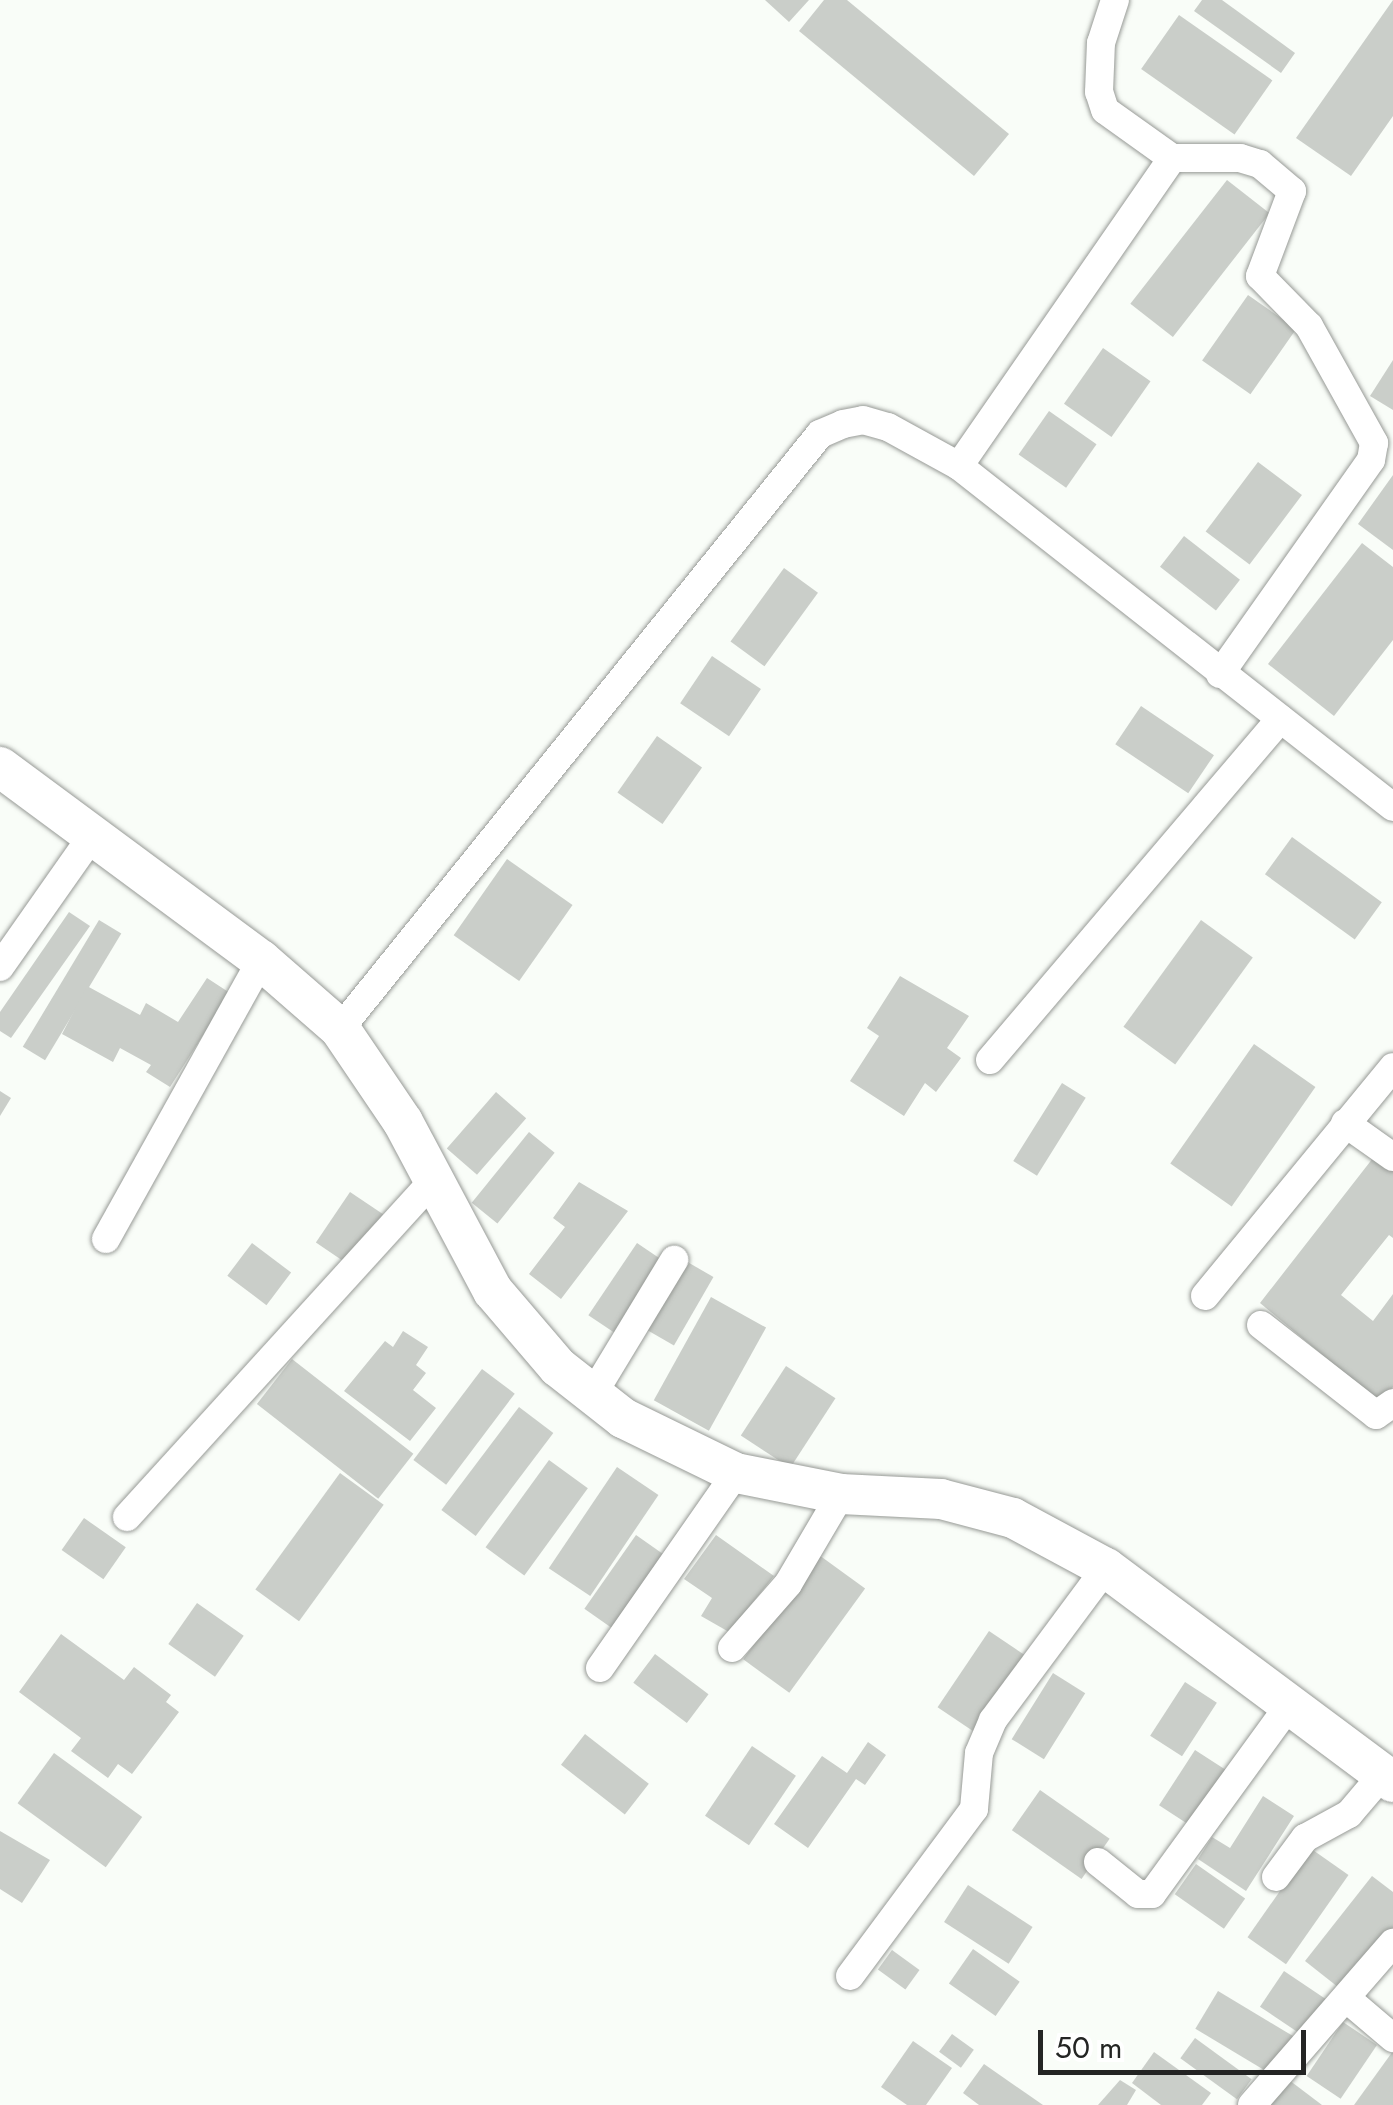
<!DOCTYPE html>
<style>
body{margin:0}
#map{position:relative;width:1393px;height:2105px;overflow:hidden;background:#f9fdf8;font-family:Jost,sans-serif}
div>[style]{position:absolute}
.building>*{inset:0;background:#cacec9;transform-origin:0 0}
.roads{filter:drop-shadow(0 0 2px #979a96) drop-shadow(0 0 2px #979a96)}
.street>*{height:28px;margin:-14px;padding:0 14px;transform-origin:14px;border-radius:14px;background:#fff}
.secondary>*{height:40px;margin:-20px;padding:0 20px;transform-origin:20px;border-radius:20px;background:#fff}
span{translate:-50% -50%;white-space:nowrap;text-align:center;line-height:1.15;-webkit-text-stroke:10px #fff;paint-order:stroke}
.scale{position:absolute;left:1038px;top:2030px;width:268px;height:45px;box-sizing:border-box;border:5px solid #242524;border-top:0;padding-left:12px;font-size:30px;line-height:35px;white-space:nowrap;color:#242524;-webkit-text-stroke:8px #fff;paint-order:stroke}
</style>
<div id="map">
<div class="building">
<div style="clip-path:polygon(765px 0,809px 0,789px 22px)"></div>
<div style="clip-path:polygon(824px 0,847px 0,1009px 134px,974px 176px,799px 31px)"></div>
<div style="clip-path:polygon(1202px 0,1222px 0,1295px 53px,1281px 73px,1194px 11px)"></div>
<div style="clip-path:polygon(1393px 0,1393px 116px,1351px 176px,1296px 138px)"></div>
<div style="left:1179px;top:15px;width:114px;height:66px;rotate:35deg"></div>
<div style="left:1227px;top:180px;width:54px;height:157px;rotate:38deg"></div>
<div style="left:1248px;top:295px;width:59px;height:80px;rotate:35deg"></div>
<div style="left:1103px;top:348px;width:58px;height:68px;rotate:35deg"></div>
<div style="clip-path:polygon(1393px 360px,1393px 410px,1370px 396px)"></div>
<div style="left:1049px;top:411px;width:58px;height:53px;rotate:35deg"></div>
<div style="left:1258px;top:462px;width:55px;height:87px;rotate:37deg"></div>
<div style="clip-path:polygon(1393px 475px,1393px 550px,1358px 524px)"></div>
<div style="left:1184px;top:536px;width:71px;height:39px;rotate:38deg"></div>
<div style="clip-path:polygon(1362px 543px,1393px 567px,1393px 640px,1334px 716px,1268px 664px)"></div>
<div style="left:784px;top:568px;width:42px;height:91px;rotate:36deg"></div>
<div style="left:712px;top:656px;width:59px;height:57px;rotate:34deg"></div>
<div style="left:1141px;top:706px;width:88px;height:46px;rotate:34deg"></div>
<div style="left:657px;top:736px;width:55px;height:69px;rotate:35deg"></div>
<div style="left:1292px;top:837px;width:111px;height:46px;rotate:36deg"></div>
<div style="left:507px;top:859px;width:80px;height:93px;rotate:35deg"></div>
<div style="clip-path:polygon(69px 912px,90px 926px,11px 1038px,0 1031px,0 1012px)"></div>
<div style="left:99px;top:920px;width:26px;height:148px;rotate:31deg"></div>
<div style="left:1201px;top:920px;width:64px;height:132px;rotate:36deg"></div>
<div style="clip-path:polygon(900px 976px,969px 1016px,947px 1048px,961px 1058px,936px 1092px,925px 1083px,904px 1116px,850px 1081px,879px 1036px,867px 1028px)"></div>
<div style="clip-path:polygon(207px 978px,230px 993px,170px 1087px,146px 1072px,151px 1065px,120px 1048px,113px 1062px,62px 1034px,87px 986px,140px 1015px,146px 1003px,178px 1022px)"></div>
<div style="left:1254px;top:1044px;width:75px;height:146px;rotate:35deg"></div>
<div style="left:1062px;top:1083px;width:28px;height:92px;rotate:32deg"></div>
<div style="clip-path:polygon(0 1091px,11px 1098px,0 1116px)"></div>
<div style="left:496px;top:1092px;width:40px;height:75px;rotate:41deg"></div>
<div style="left:529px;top:1132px;width:33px;height:91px;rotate:39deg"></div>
<div style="clip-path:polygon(1373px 1158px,1393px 1166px,1393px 1238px,1389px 1235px,1341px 1295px,1373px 1321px,1393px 1294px,1393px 1387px,1380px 1403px,1260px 1303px)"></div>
<div style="clip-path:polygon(579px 1182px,628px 1211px,561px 1299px,529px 1274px,565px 1227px,553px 1218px)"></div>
<div style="left:350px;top:1192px;width:40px;height:61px;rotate:34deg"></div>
<div style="left:252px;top:1243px;width:49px;height:41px;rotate:37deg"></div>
<div style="left:637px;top:1243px;width:32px;height:87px;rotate:34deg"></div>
<div style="left:684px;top:1260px;width:34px;height:79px;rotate:30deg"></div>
<div style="left:711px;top:1297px;width:63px;height:118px;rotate:29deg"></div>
<div style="clip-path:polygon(403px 1331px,428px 1347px,416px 1365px,426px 1373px,413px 1390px,436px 1408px,410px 1441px,344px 1391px,385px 1341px,393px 1347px)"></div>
<div style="left:292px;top:1359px;width:154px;height:57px;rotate:38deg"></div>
<div style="left:786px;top:1366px;width:59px;height:83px;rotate:33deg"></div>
<div style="left:482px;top:1369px;width:41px;height:114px;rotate:37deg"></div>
<div style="left:519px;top:1407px;width:43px;height:129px;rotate:37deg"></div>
<div style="left:549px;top:1460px;width:48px;height:108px;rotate:36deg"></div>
<div style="left:617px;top:1467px;width:50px;height:122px;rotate:34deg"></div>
<div style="left:340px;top:1473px;width:54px;height:144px;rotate:36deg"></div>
<div style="left:84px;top:1518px;width:51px;height:39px;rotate:35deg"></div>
<div style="left:636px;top:1535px;width:33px;height:90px;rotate:35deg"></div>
<div style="clip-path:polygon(716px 1535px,774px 1576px,729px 1632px,701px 1616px,712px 1598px,684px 1579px)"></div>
<div style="left:819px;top:1555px;width:57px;height:129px;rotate:36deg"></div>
<div style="left:197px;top:1603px;width:57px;height:50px;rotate:35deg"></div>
<div style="left:989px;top:1631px;width:48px;height:92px;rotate:34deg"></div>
<div style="clip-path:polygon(61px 1634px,124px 1680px,134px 1667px,171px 1695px,166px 1702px,179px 1712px,132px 1774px,118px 1764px,108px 1778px,71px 1751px,81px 1738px,19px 1692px)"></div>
<div style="left:655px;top:1654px;width:67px;height:36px;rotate:37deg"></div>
<div style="left:1053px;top:1673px;width:38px;height:78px;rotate:32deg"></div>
<div style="left:1185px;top:1682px;width:38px;height:64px;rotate:33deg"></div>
<div style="left:585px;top:1734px;width:81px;height:39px;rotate:38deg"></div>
<div style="clip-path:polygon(868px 1742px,886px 1755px,865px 1785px,856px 1779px,808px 1848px,774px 1824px,822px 1756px,847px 1773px)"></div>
<div style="left:752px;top:1746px;width:53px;height:84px;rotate:34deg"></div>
<div style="left:1195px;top:1750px;width:42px;height:66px;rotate:33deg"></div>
<div style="left:54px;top:1753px;width:109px;height:62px;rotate:36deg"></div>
<div style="left:1040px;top:1790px;width:85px;height:49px;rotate:35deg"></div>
<div style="clip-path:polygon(1263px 1796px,1294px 1816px,1246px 1891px,1198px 1859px,1212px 1837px,1230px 1848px)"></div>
<div style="clip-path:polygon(0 1831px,50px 1860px,22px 1903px,0 1889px)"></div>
<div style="left:1310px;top:1848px;width:47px;height:109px;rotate:35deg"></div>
<div style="left:1196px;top:1864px;width:60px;height:37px;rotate:35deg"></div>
<div style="clip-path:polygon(1372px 1876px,1393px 1892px,1393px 1928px,1343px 1991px,1305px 1961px)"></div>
<div style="left:968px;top:1885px;width:77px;height:44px;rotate:33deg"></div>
<div style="left:973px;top:1949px;width:57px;height:42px;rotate:35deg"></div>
<div style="left:892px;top:1950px;width:34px;height:24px;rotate:36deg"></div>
<div style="left:1284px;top:1971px;width:57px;height:43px;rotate:34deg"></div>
<div style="left:1218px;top:1991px;width:89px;height:44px;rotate:31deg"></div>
<div style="left:1343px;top:2022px;width:41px;height:65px;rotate:34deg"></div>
<div style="left:952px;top:2034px;width:27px;height:22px;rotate:36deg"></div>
<div style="left:1195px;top:2038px;width:70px;height:25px;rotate:36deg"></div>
<div style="clip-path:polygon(913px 2041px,952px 2068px,926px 2105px,907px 2105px,881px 2087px)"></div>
<div style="clip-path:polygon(1393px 2051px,1393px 2105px,1354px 2105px)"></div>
<div style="clip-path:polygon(1154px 2052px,1211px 2093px,1202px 2105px,1161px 2105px,1132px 2083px)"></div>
<div style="clip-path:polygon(984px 2064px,1043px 2105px,979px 2105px,963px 2093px)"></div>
<div style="clip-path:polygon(1120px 2080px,1136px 2090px,1127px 2105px,1098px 2105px)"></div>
<div style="clip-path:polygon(1289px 2080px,1322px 2105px,1270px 2105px)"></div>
</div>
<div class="roads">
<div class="street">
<div style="left:1172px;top:158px;width:68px"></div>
<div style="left:1240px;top:158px;width:21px;rotate:17deg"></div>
<div style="left:1260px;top:164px;width:42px;rotate:40.2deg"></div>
<div style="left:1292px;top:191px;width:91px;rotate:110.6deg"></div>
<div style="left:1260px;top:276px;width:70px;rotate:45.6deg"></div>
<div style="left:1309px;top:326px;width:134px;rotate:60.9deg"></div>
<div style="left:1374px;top:443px;width:17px;rotate:100deg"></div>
<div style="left:1371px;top:460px;width:262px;rotate:125.2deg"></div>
<div style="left:959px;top:466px;width:374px;rotate:-55.3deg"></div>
<div style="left:1172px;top:158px;width:82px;rotate:-144.4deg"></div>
<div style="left:1105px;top:110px;width:19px;rotate:-108deg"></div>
<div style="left:1099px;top:92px;width:49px;rotate:-87.7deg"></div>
<div style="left:1101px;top:43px;width:45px;rotate:-72deg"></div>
<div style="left:0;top:967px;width:160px;rotate:-54.9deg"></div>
<div style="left:340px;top:1029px;width:764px;rotate:-51.11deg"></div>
<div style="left:820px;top:434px;width:25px;rotate:-23deg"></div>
<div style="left:843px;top:424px;width:20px;rotate:-11deg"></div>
<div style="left:863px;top:420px;width:26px;rotate:16deg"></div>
<div style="left:888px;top:427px;width:81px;rotate:28.8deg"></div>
<div style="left:959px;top:466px;width:552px;rotate:38.16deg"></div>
<div style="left:990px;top:1060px;width:448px;rotate:-49.6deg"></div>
<div style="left:1345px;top:1123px;width:59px;rotate:35.3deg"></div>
<div style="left:106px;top:1239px;width:319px;rotate:-60.9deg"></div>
<div style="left:1205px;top:1296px;width:296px;rotate:-50.6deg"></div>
<div style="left:1261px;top:1325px;width:146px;rotate:38deg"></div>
<div style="left:1376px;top:1415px;width:21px;rotate:-35deg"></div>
<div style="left:593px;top:1394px;width:157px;rotate:-58.8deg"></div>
<div style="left:127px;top:1517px;width:457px;rotate:-47.7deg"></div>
<div style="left:732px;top:1648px;width:85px;rotate:-48.8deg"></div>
<div style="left:788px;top:1584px;width:104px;rotate:-59.5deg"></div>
<div style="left:600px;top:1668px;width:238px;rotate:-55.1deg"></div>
<div style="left:1098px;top:1862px;width:51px;rotate:38.7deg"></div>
<div style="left:1138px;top:1894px;width:14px"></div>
<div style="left:1152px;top:1894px;width:230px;rotate:-54deg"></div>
<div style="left:1276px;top:1877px;width:49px;rotate:-53.4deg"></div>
<div style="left:1305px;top:1838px;width:50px;rotate:-28.6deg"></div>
<div style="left:1349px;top:1814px;width:52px;rotate:-49.6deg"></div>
<div style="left:850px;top:1976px;width:208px;rotate:-53.4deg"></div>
<div style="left:974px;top:1809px;width:56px;rotate:-84.9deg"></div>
<div style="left:979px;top:1753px;width:36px;rotate:-67deg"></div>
<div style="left:993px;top:1720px;width:189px;rotate:-53.4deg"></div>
<div style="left:1346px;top:1998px;width:62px;rotate:40.4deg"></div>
<div style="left:1252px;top:2105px;width:215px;rotate:-49deg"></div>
</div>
<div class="secondary">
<div style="left:0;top:767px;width:325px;rotate:36.5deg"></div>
<div style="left:261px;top:960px;width:105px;rotate:41.1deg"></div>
<div style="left:340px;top:1029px;width:112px;rotate:55.9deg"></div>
<div style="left:403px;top:1122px;width:191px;rotate:62deg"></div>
<div style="left:493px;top:1291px;width:100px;rotate:49.5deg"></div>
<div style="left:558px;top:1367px;width:83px;rotate:38.1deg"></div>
<div style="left:623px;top:1418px;width:126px;rotate:26deg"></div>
<div style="left:736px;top:1473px;width:107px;rotate:11.3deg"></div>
<div style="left:841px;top:1494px;width:100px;rotate:2.9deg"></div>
<div style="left:941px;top:1499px;width:74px;rotate:14.8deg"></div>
<div style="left:1013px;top:1518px;width:106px;rotate:28.3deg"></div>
<div style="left:1106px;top:1568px;width:358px;rotate:36.7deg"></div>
</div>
</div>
<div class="scale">50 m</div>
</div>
